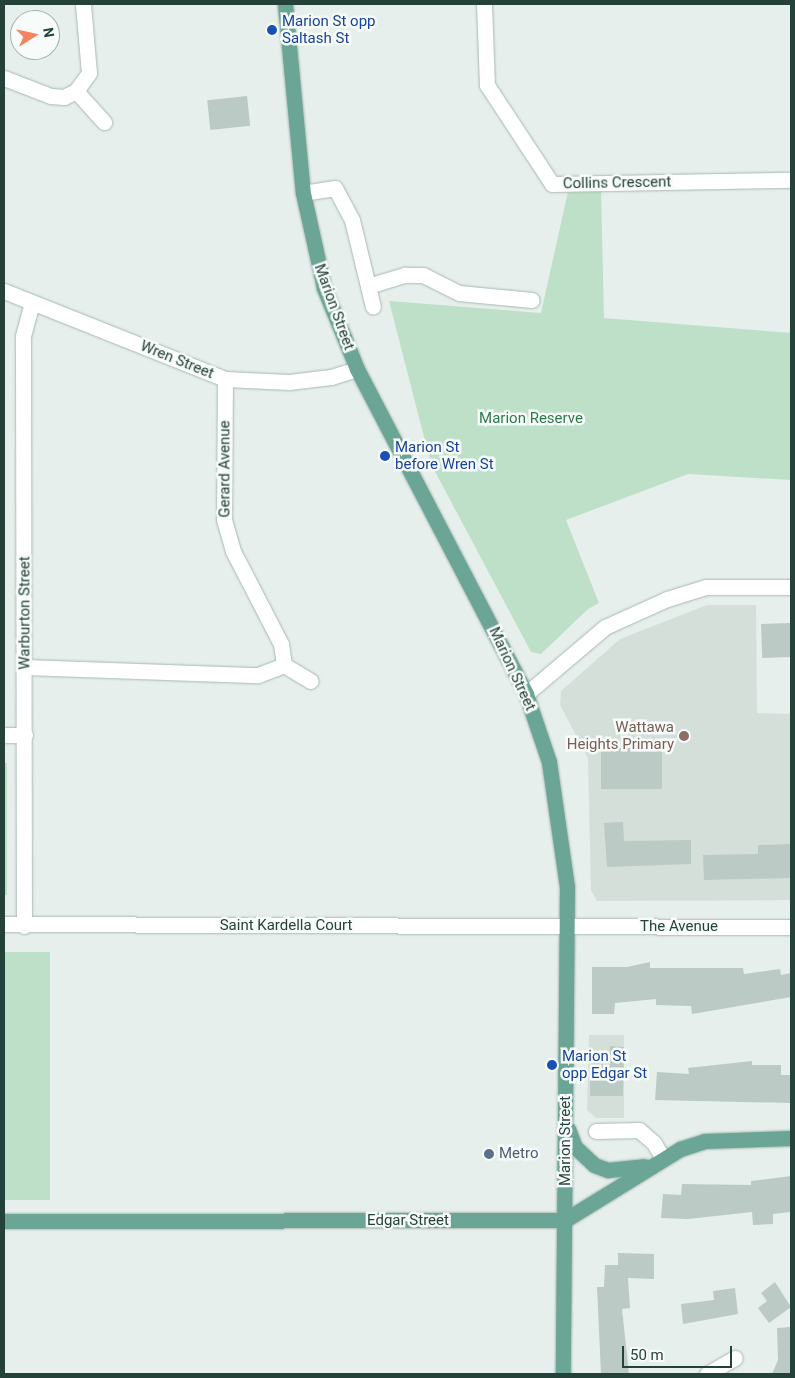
<!DOCTYPE html>
<style>
body{margin:0}
#map{position:relative;width:795px;height:1378px;overflow:hidden;background:#e6efeb;font-family:Roboto,sans-serif}
div>[style]{position:absolute}
.built>*{inset:0;background:#d4dfda}
.green>*{inset:0;background:#bfe0c8;transform-origin:0 0}
.building>*{inset:0;background:#bbcac4;transform-origin:0 0}
.roads{filter:drop-shadow(0 0 1px #a8b8b2) drop-shadow(0 0 1px #a8b8b2)}
.minor>*{height:15px;margin:-7.5px;padding:0 7.5px;transform-origin:7.5px;border-radius:7.5px;background:#fff}
.major>*{height:15px;margin:-7.5px;padding:0 7.5px;transform-origin:7.5px;border-radius:7.5px;background:#6aa596}
.dots>*{width:14px;height:14px;translate:-50% -50%;box-sizing:border-box;border:2px solid #f7fbf9;border-radius:50%}
span{translate:-50% -50%;white-space:nowrap;text-align:center;line-height:1.15;-webkit-text-stroke:5px #f7fbf9;paint-order:stroke}
.transit-label{font-size:15px;color:#164399}
.left{translate:0 -50%;text-align:left}
.street-label{font-size:15px;color:#24423a}
.park-label{font-size:15px;color:#2d7a4b}
.education-label{font-size:15px;color:#785e54}
.right{translate:-100% -50%;text-align:right}
.service-label{font-size:15px;color:#4e5e75}
.frame{position:absolute;inset:0;border:5px solid #24423a;pointer-events:none}
.north{position:absolute;left:10px;top:10px;width:50px;height:50px;box-sizing:border-box;background:#f7fbf9;border:1px solid #a3b1ad;border-radius:50%;rotate:80deg;font-size:14px;font-weight:700;line-height:20px;text-align:center;color:#24423a}
.north::after{content:'';display:block;margin:auto;width:18px;height:22px;background:#f4845f;clip-path:polygon(50% 0,100% 100%,50% 72%,0 100%)}
.scale{position:absolute;left:622px;top:1346px;width:110px;height:22px;box-sizing:border-box;border:2px solid #24423a;border-top:0;padding-left:6px;font-size:15px;line-height:18px;white-space:nowrap;color:#24423a;-webkit-text-stroke:4px #f7fbf9;paint-order:stroke}
</style>
<div id="map">
<div class="built">
<div style="clip-path:polygon(707px 605px,756px 605px,757px 713px,791px 714px,791px 900px,597px 901px,591px 890px,588px 758px,560px 705px,561px 691px,620px 639px)"></div>
<div style="clip-path:polygon(589px 1035px,624px 1035px,624px 1118px,596px 1118px,587px 1110px)"></div>
</div>
<div class="green">
<div style="clip-path:polygon(569px 187px,601px 187px,604px 318px,791px 333px,791px 480px,688px 474px,566px 520px,599px 603px,588px 609px,541px 654px,531px 652px,431px 464px,389px 301px,541px 313px)"></div>
<div style="left:4px;top:763px;width:3px;height:132px"></div>
<div style="left:4px;top:952px;width:46px;height:248px"></div>
</div>
<div class="building">
<div style="left:247px;top:96px;width:30px;height:40px;rotate:84deg"></div>
<div style="left:790px;top:623px;width:34px;height:29px;rotate:88deg"></div>
<div style="left:601px;top:748px;width:61px;height:41px"></div>
<div style="clip-path:polygon(623px 822px,624px 841px,691px 840px,691px 864px,607px 867px,604px 823px)"></div>
<div style="clip-path:polygon(791px 844px,791px 878px,704px 880px,703px 855px,758px 854px,758px 845px)"></div>
<div style="clip-path:polygon(650px 962px,650px 968px,743px 968px,744px 974px,780px 969px,781px 975px,791px 973px,791px 997px,692px 1014px,691px 1006px,656px 1005px,656px 999px,615px 1003px,614px 1014px,592px 1014px,592px 967px,627px 967px)"></div>
<div style="clip-path:polygon(610px 1046px,624px 1047px,623px 1096px,590px 1096px,590px 1061px,610px 1062px)"></div>
<div style="clip-path:polygon(752px 1061px,752px 1065px,781px 1065px,781px 1075px,791px 1075px,791px 1103px,655px 1100px,657px 1072px,689px 1074px,688px 1068px)"></div>
<div style="clip-path:polygon(791px 1176px,791px 1212px,773px 1214px,773px 1224px,753px 1225px,752px 1212px,688px 1219px,661px 1218px,663px 1194px,681px 1195px,682px 1184px,751px 1185px,751px 1181px)"></div>
<div style="clip-path:polygon(618px 1253px,654px 1254px,654px 1279px,628px 1278px,630px 1308px,622px 1309px,629px 1374px,601px 1374px,597px 1287px,604px 1287px,605px 1265px,618px 1265px)"></div>
<div style="clip-path:polygon(775px 1282px,791px 1307px,769px 1323px,758px 1308px,767px 1301px,761px 1293px)"></div>
<div style="clip-path:polygon(735px 1288px,738px 1314px,683px 1324px,681px 1304px,714px 1300px,713px 1291px)"></div>
<div style="clip-path:polygon(791px 1327px,791px 1374px,772px 1374px,778px 1360px,777px 1328px)"></div>
</div>
<div class="roads">
<div class="minor">
<div style="left:484px;top:4px;width:81px;rotate:87.9deg"></div>
<div style="left:487px;top:85px;width:118px;rotate:56.7deg"></div>
<div style="left:552px;top:184px;width:239px;rotate:-1deg"></div>
<div style="left:4px;top:78px;width:50px;rotate:21deg"></div>
<div style="left:51px;top:96px;width:13px;rotate:4deg"></div>
<div style="left:64px;top:97px;width:13px;rotate:-27deg"></div>
<div style="left:76px;top:91px;width:22px;rotate:-54deg"></div>
<div style="left:89px;top:73px;width:69px;rotate:-95deg"></div>
<div style="left:76px;top:91px;width:42px;rotate:47.9deg"></div>
<div style="left:303px;top:193px;width:32px;rotate:-9deg"></div>
<div style="left:335px;top:188px;width:36px;rotate:62deg"></div>
<div style="left:352px;top:220px;width:89px;rotate:76.4deg"></div>
<div style="left:368px;top:286px;width:39px;rotate:-17deg"></div>
<div style="left:405px;top:275px;width:18px"></div>
<div style="left:423px;top:275px;width:40px;rotate:26.6deg"></div>
<div style="left:459px;top:293px;width:73px;rotate:5.5deg"></div>
<div style="left:4px;top:291px;width:238px;rotate:21.7deg"></div>
<div style="left:225px;top:379px;width:64px;rotate:2.7deg"></div>
<div style="left:289px;top:382px;width:42px;rotate:-6.8deg"></div>
<div style="left:331px;top:377px;width:27px;rotate:-17deg"></div>
<div style="left:284px;top:665px;width:31px;rotate:31deg"></div>
<div style="left:25px;top:667px;width:233px;rotate:2deg"></div>
<div style="left:258px;top:675px;width:28px;rotate:-21deg"></div>
<div style="left:284px;top:665px;width:21px;rotate:-98deg"></div>
<div style="left:281px;top:644px;width:105px;rotate:-117.3deg"></div>
<div style="left:233px;top:551px;width:32px;rotate:-106deg"></div>
<div style="left:224px;top:520px;width:141px;rotate:-89.6deg"></div>
<div style="left:526px;top:694px;width:104px;rotate:-40.3deg"></div>
<div style="left:605px;top:627px;width:68px;rotate:-24.3deg"></div>
<div style="left:667px;top:599px;width:41px;rotate:-17.1deg"></div>
<div style="left:706px;top:587px;width:85px"></div>
<div style="left:4px;top:735px;width:21px"></div>
<div style="left:4px;top:924px;width:787px;rotate:0.22deg"></div>
<div style="left:24px;top:926px;width:590px;rotate:-90.1deg"></div>
<div style="left:23px;top:336px;width:35px;rotate:-75deg"></div>
<div style="left:596px;top:1131px;width:43px;rotate:-1.3deg"></div>
<div style="left:639px;top:1130px;width:20px;rotate:41deg"></div>
<div style="left:654px;top:1143px;width:16px;rotate:60deg"></div>
<div style="left:707px;top:1374px;width:32px;rotate:-30deg"></div>
</div>
<div class="major">
<div style="left:285px;top:4px;width:190px;rotate:84.6deg"></div>
<div style="left:303px;top:193px;width:97px;rotate:77.5deg"></div>
<div style="left:324px;top:288px;width:87px;rotate:67.8deg"></div>
<div style="left:357px;top:369px;width:366px;rotate:62.5deg"></div>
<div style="left:526px;top:694px;width:72px;rotate:71.3deg"></div>
<div style="left:549px;top:762px;width:126px;rotate:81.8deg"></div>
<div style="left:567px;top:887px;width:487px;rotate:90.5deg"></div>
<div style="left:568px;top:1129px;width:19px;rotate:69deg"></div>
<div style="left:575px;top:1147px;width:26px;rotate:43deg"></div>
<div style="left:594px;top:1165px;width:15px;rotate:20deg"></div>
<div style="left:608px;top:1170px;width:36px;rotate:-6deg"></div>
<div style="left:4px;top:1221px;width:561px;rotate:-0.1deg"></div>
<div style="left:565px;top:1220px;width:135px;rotate:-31.7deg"></div>
<div style="left:680px;top:1149px;width:25px;rotate:-18deg"></div>
<div style="left:704px;top:1141px;width:87px;rotate:-2deg"></div>
</div>
</div>
<div class="dots">
<div style="left:272px;top:30px;background:#1a4fb4"></div>
<div style="left:385px;top:456px;background:#1a4fb4"></div>
<div style="left:684px;top:736px;background:#8d6e63"></div>
<div style="left:552px;top:1065px;background:#1a4fb4"></div>
<div style="left:489px;top:1154px;background:#5c6f8a"></div>
</div>
<div class="transit-label">
<span class="left" style="left:282px;top:30px">Marion St opp<br>Saltash St</span>
<span class="left" style="left:395px;top:456px">Marion St<br>before Wren St</span>
<span class="left" style="left:562px;top:1065px">Marion St<br>opp Edgar St</span>
</div>
<div class="street-label">
<span style="left:617px;top:183px;rotate:-1deg">Collins Crescent</span>
<span style="left:334px;top:307px;rotate:70deg">Marion Street</span>
<span style="left:177px;top:360px;rotate:22deg">Wren Street</span>
<span style="left:225px;top:469px;rotate:-90deg">Gerard Avenue</span>
<span style="left:25px;top:613px;rotate:-90deg">Warburton Street</span>
<span style="left:512px;top:669px;rotate:65deg">Marion Street</span>
<span style="left:286px;top:926px">Saint Kardella Court</span>
<span style="left:679px;top:927px">The Avenue</span>
<span style="left:566px;top:1141px;rotate:-90deg">Marion Street</span>
<span style="left:408px;top:1221px">Edgar Street</span>
</div>
<div class="park-label">
<span style="left:531px;top:419px">Marion Reserve</span>
</div>
<div class="education-label">
<span class="right" style="left:674px;top:736px">Wattawa<br>Heights Primary</span>
</div>
<div class="service-label">
<span class="left" style="left:499px;top:1154px">Metro</span>
</div>
<div class="frame"></div>
<div class="north">N</div>
<div class="scale">50 m</div>
</div>
